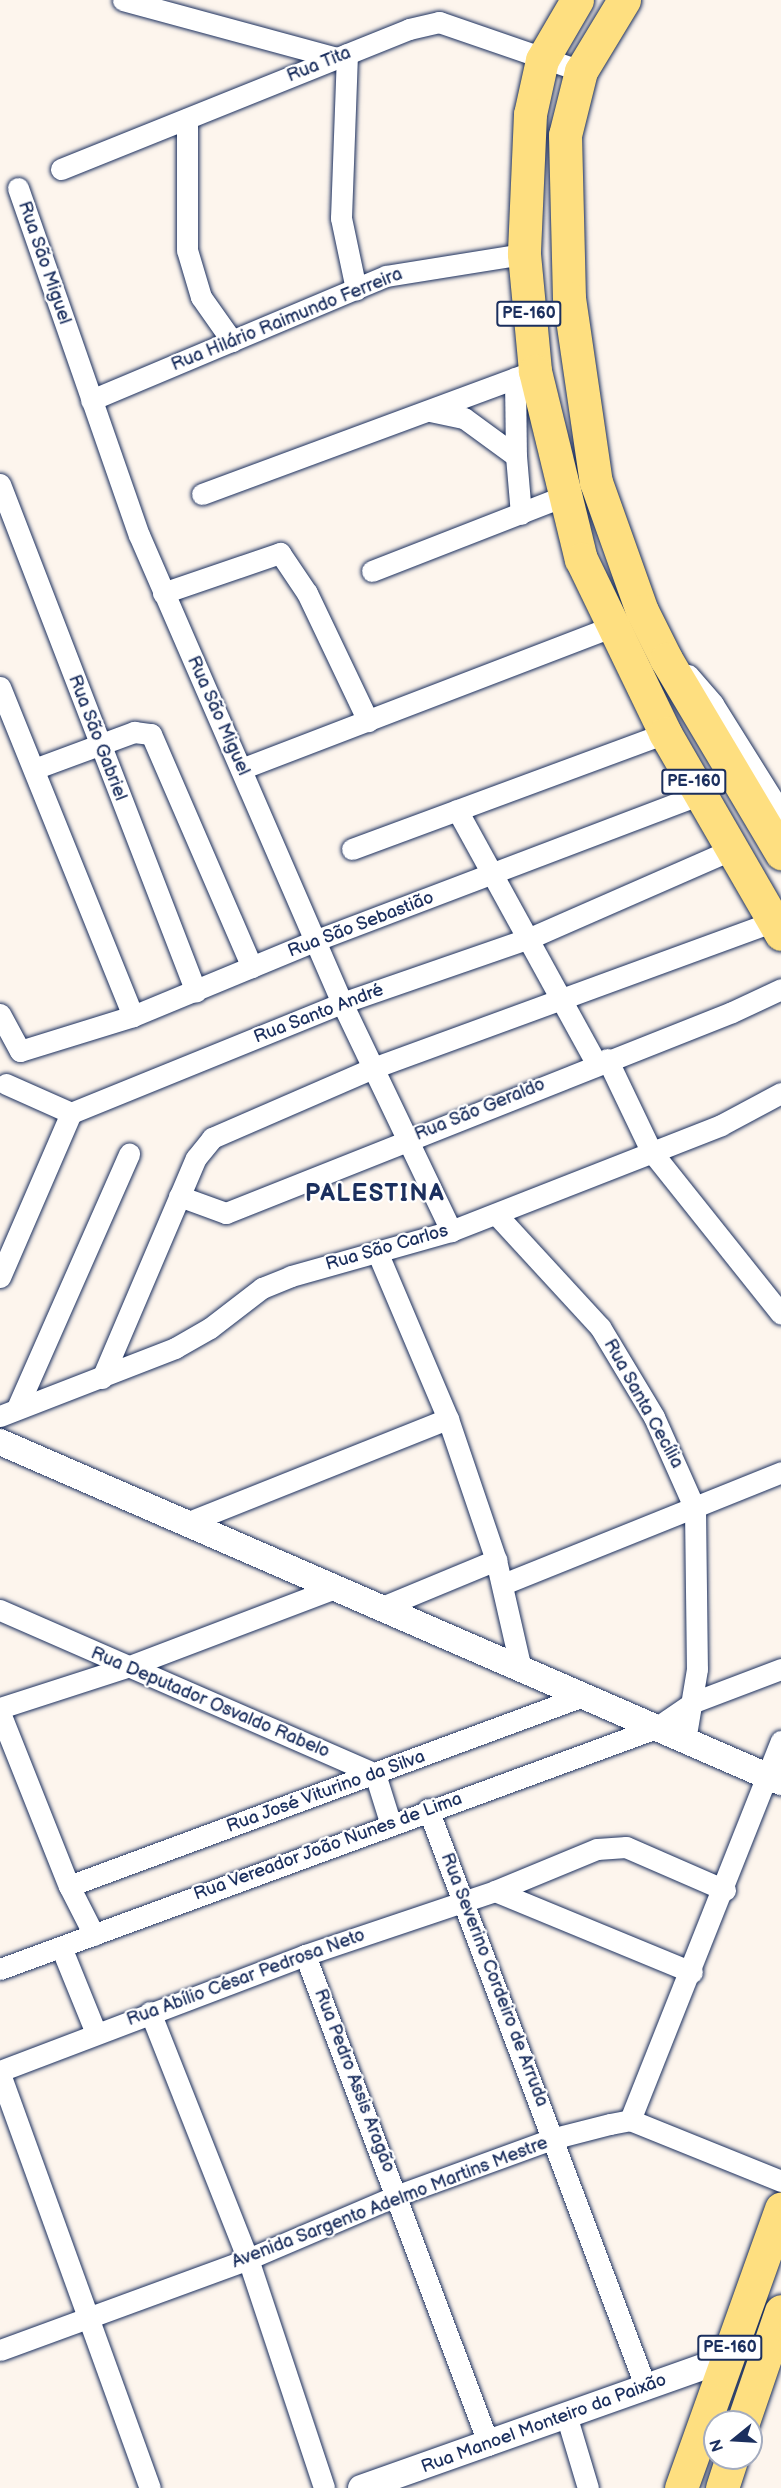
<!DOCTYPE html>
<meta charset="utf-8">
<style>
body{margin:0}
#map{position:relative;width:781px;height:2488px;overflow:hidden;background:#fdf5ed;font-family:"Balsamiq Sans",sans-serif}
div>[style]{position:absolute}
.roads{filter:drop-shadow(0 0 2px #1b2f5e) drop-shadow(0 0 2px #1b2f5e)}
.minor>*{height:21px;margin:-10.5px;padding:0 10.5px;transform-origin:10.5px;border-radius:10.5px;background:#fff}
.tertiary>*{height:26px;margin:-13px;padding:0 13px;transform-origin:13px;border-radius:13px;background:#fff}
.primary>*{height:33px;margin:-16.5px;padding:0 16.5px;transform-origin:16.5px;border-radius:16.5px;background:#fedf80}
span{translate:-50% -50%;white-space:nowrap;text-align:center;line-height:1.15;-webkit-text-stroke:4.5px #fff;paint-order:stroke}
.shield-label span{padding:2px 4px;background:#fff;border:2px solid;border-radius:4px;-webkit-text-stroke-width:0}
.shield-label{font-size:16px;color:#1b2f5e;font-weight:700}
.street-label{font-size:18px;color:#1b2f5e}
.district-label{font-size:24px;color:#1b2f5e;font-weight:700;letter-spacing:1.5px}
.north{position:absolute;left:703px;top:2410px;width:60px;height:60px;box-sizing:border-box;background:#fff;border:2px solid #a4acbf;border-radius:50%;rotate:252deg;font-size:16px;font-weight:700;line-height:24px;text-align:center;color:#1b2f5e}
.north::after{content:'';display:block;margin:auto;width:21px;height:27px;background:#1b2f5e;clip-path:polygon(50% 0,100% 100%,50% 72%,0 100%)}
</style>
<div id="map">
<div class="roads">
<div class="minor">
<div style="left:123px;top:0;width:221px;rotate:15.2deg"></div>
<div style="left:347px;top:54px;width:164px;rotate:92.1deg"></div>
<div style="left:341px;top:218px;width:73px;rotate:78.1deg"></div>
<div style="left:187px;top:119px;width:131px;rotate:90deg"></div>
<div style="left:187px;top:250px;width:49px;rotate:73.4deg"></div>
<div style="left:201px;top:297px;width:54px;rotate:54.8deg"></div>
<div style="left:61px;top:169px;width:375px;rotate:-21.9deg"></div>
<div style="left:409px;top:29px;width:31px;rotate:-13deg"></div>
<div style="left:439px;top:22px;width:150px;rotate:19deg"></div>
<div style="left:18px;top:188px;width:367px;rotate:70.8deg"></div>
<div style="left:139px;top:535px;width:510px;rotate:66.55deg"></div>
<div style="left:342px;top:1003px;width:253px;rotate:64.4deg"></div>
<div style="left:515px;top:378px;width:78px;rotate:89.3deg"></div>
<div style="left:91px;top:400px;width:320px;rotate:-22.8deg"></div>
<div style="left:386px;top:276px;width:140px;rotate:-9.1deg"></div>
<div style="left:430px;top:411px;width:35px;rotate:12deg"></div>
<div style="left:464px;top:418px;width:64px;rotate:36.2deg"></div>
<div style="left:516px;top:456px;width:58px;rotate:85.1deg"></div>
<div style="left:0;top:484px;width:544px;rotate:68.9deg"></div>
<div style="left:202px;top:494px;width:355px;rotate:-20.3deg"></div>
<div style="left:372px;top:571px;width:204px;rotate:-21.3deg"></div>
<div style="left:163px;top:593px;width:124px;rotate:-18.9deg"></div>
<div style="left:280px;top:553px;width:48px;rotate:56deg"></div>
<div style="left:307px;top:593px;width:142px;rotate:64.5deg"></div>
<div style="left:688px;top:675px;width:38px;rotate:49deg"></div>
<div style="left:713px;top:704px;width:128px;rotate:58deg"></div>
<div style="left:0;top:687px;width:355px;rotate:68deg"></div>
<div style="left:34px;top:769px;width:107px;rotate:-20.3deg"></div>
<div style="left:134px;top:732px;width:17px;rotate:7deg"></div>
<div style="left:151px;top:734px;width:254px;rotate:66.6deg"></div>
<div style="left:241px;top:769px;width:396px;rotate:-21deg"></div>
<div style="left:457px;top:810px;width:289px;rotate:61.2deg"></div>
<div style="left:352px;top:849px;width:334px;rotate:-20.3deg"></div>
<div style="left:0;top:1014px;width:42px;rotate:61.6deg"></div>
<div style="left:20px;top:1051px;width:118px;rotate:-17.2deg"></div>
<div style="left:133px;top:1016px;width:196px;rotate:-22.5deg"></div>
<div style="left:314px;top:941px;width:414px;rotate:-20.8deg"></div>
<div style="left:607px;top:1059px;width:102px;rotate:64.4deg"></div>
<div style="left:651px;top:1151px;width:208px;rotate:51.4deg"></div>
<div style="left:6px;top:1084px;width:71px;rotate:24deg"></div>
<div style="left:179px;top:1196px;width:50px;rotate:19.9deg"></div>
<div style="left:226px;top:1213px;width:544px;rotate:-21.66deg"></div>
<div style="left:732px;top:1012px;width:54px;rotate:-25.1deg"></div>
<div style="left:496px;top:1214px;width:154px;rotate:47.4deg"></div>
<div style="left:600px;top:1327px;width:105px;rotate:59deg"></div>
<div style="left:654px;top:1417px;width:101px;rotate:66deg"></div>
<div style="left:695px;top:1509px;width:160px;rotate:89.3deg"></div>
<div style="left:697px;top:1669px;width:73px;rotate:99.5deg"></div>
<div style="left:378px;top:1254px;width:179px;rotate:67deg"></div>
<div style="left:448px;top:1419px;width:149px;rotate:71.2deg"></div>
<div style="left:496px;top:1560px;width:112px;rotate:77.1deg"></div>
<div style="left:0;top:1277px;width:179px;rotate:-66.6deg"></div>
<div style="left:71px;top:1113px;width:292px;rotate:-22.1deg"></div>
<div style="left:342px;top:1003px;width:199px;rotate:-19.1deg"></div>
<div style="left:530px;top:938px;width:222px;rotate:-23.7deg"></div>
<div style="left:102px;top:1378px;width:239px;rotate:-66.9deg"></div>
<div style="left:196px;top:1158px;width:26px;rotate:-51deg"></div>
<div style="left:212px;top:1138px;width:176px;rotate:-23.5deg"></div>
<div style="left:373px;top:1068px;width:426px;rotate:-20.1deg"></div>
<div style="left:17px;top:1408px;width:278px;rotate:-66.2deg"></div>
<div style="left:0;top:1416px;width:188px;rotate:-21.2deg"></div>
<div style="left:175px;top:1348px;width:40px;rotate:-29.7deg"></div>
<div style="left:210px;top:1328px;width:66px;rotate:-37.6deg"></div>
<div style="left:262px;top:1288px;width:31px;rotate:-22deg"></div>
<div style="left:291px;top:1276px;width:166px;rotate:-15.7deg"></div>
<div style="left:451px;top:1231px;width:290px;rotate:-21.4deg"></div>
<div style="left:721px;top:1125px;width:68px;rotate:-28.1deg"></div>
<div style="left:186px;top:1523px;width:282px;rotate:-21.7deg"></div>
<div style="left:503px;top:1584px;width:300px;rotate:-21.9deg"></div>
<div style="left:380px;top:1608px;width:126px;rotate:-22.5deg"></div>
<div style="left:0;top:1610px;width:409px;rotate:23.6deg"></div>
<div style="left:375px;top:1774px;width:50px;rotate:72.6deg"></div>
<div style="left:0;top:1708px;width:133px;rotate:-17.9deg"></div>
<div style="left:127px;top:1667px;width:222px;rotate:-20.8deg"></div>
<div style="left:0;top:1713px;width:186px;rotate:68.3deg"></div>
<div style="left:69px;top:1886px;width:55px;rotate:63deg"></div>
<div style="left:428px;top:1809px;width:619px;rotate:69.37deg"></div>
<div style="left:69px;top:1886px;width:548px;rotate:-20.29deg"></div>
<div style="left:495px;top:1891px;width:213px;rotate:22.4deg"></div>
<div style="left:61px;top:1947px;width:93px;rotate:67.9deg"></div>
<div style="left:305px;top:1955px;width:523px;rotate:69.42deg"></div>
<div style="left:0;top:1969px;width:699px;rotate:-20.17deg"></div>
<div style="left:656px;top:1728px;width:46px;rotate:-34.4deg"></div>
<div style="left:694px;top:1702px;width:93px;rotate:-20.8deg"></div>
<div style="left:150px;top:2012px;width:266px;rotate:68.4deg"></div>
<div style="left:248px;top:2259px;width:241px;rotate:71.6deg"></div>
<div style="left:0;top:2071px;width:326px;rotate:-20.8deg"></div>
<div style="left:305px;top:1955px;width:200px;rotate:-18.6deg"></div>
<div style="left:495px;top:1891px;width:110px;rotate:-22.4deg"></div>
<div style="left:597px;top:1849px;width:29px;rotate:-4deg"></div>
<div style="left:626px;top:1847px;width:108px;rotate:23.5deg"></div>
<div style="left:0;top:2074px;width:440px;rotate:70.1deg"></div>
<div style="left:630px;top:2120px;width:408px;rotate:-68.3deg"></div>
<div style="left:0;top:2350px;width:264px;rotate:-20.1deg"></div>
<div style="left:248px;top:2259px;width:163px;rotate:-23.1deg"></div>
<div style="left:398px;top:2195px;width:167px;rotate:-20deg"></div>
<div style="left:555px;top:2138px;width:57px;rotate:-14.3deg"></div>
<div style="left:610px;top:2124px;width:20px;rotate:-11deg"></div>
<div style="left:630px;top:2120px;width:163px;rotate:22deg"></div>
<div style="left:567px;top:2418px;width:73px;rotate:73.3deg"></div>
</div>
<div class="tertiary">
<div style="left:0;top:1442px;width:852px;rotate:23.53deg"></div>
<div style="left:361px;top:2488px;width:387px;rotate:-19.5deg"></div>
</div>
<div class="primary">
<div style="left:577px;top:0;width:69px;rotate:120.3deg"></div>
<div style="left:542px;top:60px;width:55px;rotate:102.5deg"></div>
<div style="left:530px;top:114px;width:140px;rotate:92.5deg"></div>
<div style="left:524px;top:254px;width:118px;rotate:84.6deg"></div>
<div style="left:535px;top:371px;width:194px;rotate:76.3deg"></div>
<div style="left:581px;top:559px;width:193px;rotate:64.2deg"></div>
<div style="left:665px;top:733px;width:232px;rotate:60deg"></div>
<div style="left:624px;top:0;width:83px;rotate:121.2deg"></div>
<div style="left:581px;top:71px;width:66px;rotate:104deg"></div>
<div style="left:565px;top:135px;width:163px;rotate:88.6deg"></div>
<div style="left:569px;top:298px;width:186px;rotate:81.7deg"></div>
<div style="left:596px;top:482px;width:137px;rotate:70.4deg"></div>
<div style="left:642px;top:611px;width:54px;rotate:63.4deg"></div>
<div style="left:666px;top:659px;width:226px;rotate:59.3deg"></div>
<div style="left:743px;top:2422px;width:117px;rotate:-71.1deg"></div>
<div style="left:681px;top:2488px;width:297px;rotate:-70.3deg"></div>
<div style="left:722px;top:2488px;width:32px;rotate:-72deg"></div>
</div>
</div>
<div class="shield-label">
<span style="left:529px;top:314px">PE-160</span>
<span style="left:694px;top:782px">PE-160</span>
<span style="left:730px;top:2348px">PE-160</span>
</div>
<div class="street-label">
<span style="left:319px;top:65px;rotate:-22deg">Rua Tita</span>
<span style="left:44px;top:263px;rotate:71deg">Rua São Miguel</span>
<span style="left:287px;top:320px;rotate:-22deg">Rua Hilário Raimundo Ferreira</span>
<span style="left:218px;top:716px;rotate:66deg">Rua São Miguel</span>
<span style="left:97px;top:738px;rotate:69deg">Rua São Gabriel</span>
<span style="left:361px;top:925px;rotate:-21deg">Rua São Sebastião</span>
<span style="left:319px;top:1014px;rotate:-21deg">Rua Santo André</span>
<span style="left:480px;top:1110px;rotate:-22deg">Rua São Geraldo</span>
<span style="left:387px;top:1248px;rotate:-16deg">Rua São Carlos</span>
<span style="left:643px;top:1404px;rotate:61deg">Rua Santa Cecília</span>
<span style="left:210px;top:1703px;rotate:23deg">Rua Deputador Osvaldo Rabelo</span>
<span style="left:326px;top:1792px;rotate:-20deg">Rua José Viturino da Silva</span>
<span style="left:328px;top:1847px;rotate:-20deg">Rua Vereador João Nunes de Lima</span>
<span style="left:246px;top:1978px;rotate:-20deg">Rua Abílio César Pedrosa Neto</span>
<span style="left:494px;top:1980px;rotate:69deg">Rua Severino Cordeiro de Arruda</span>
<span style="left:354px;top:2081px;rotate:69deg">Rua Pedro Assis Aragão</span>
<span style="left:390px;top:2203px;rotate:-21deg">Avenida Sargento Adelmo Martins Mestre</span>
<span style="left:544px;top:2424px;rotate:-20deg">Rua Manoel Monteiro da Paixão</span>
</div>
<div class="district-label">
<span style="left:375px;top:1194px">PALESTINA</span>
</div>
<div class="north">N</div>
</div>
